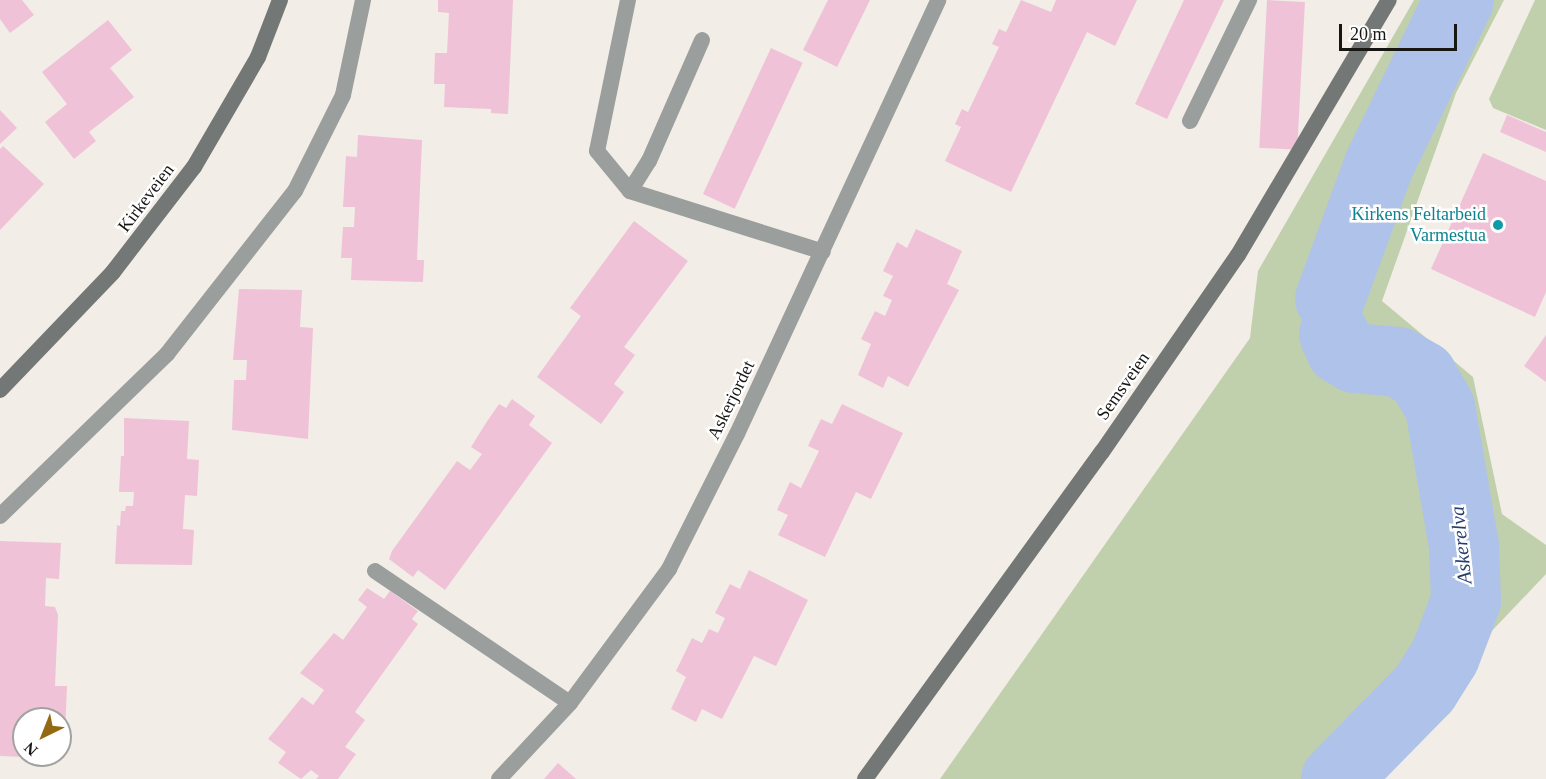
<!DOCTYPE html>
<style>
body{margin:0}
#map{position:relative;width:1546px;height:779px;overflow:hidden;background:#f2ede6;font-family:"Times New Roman",serif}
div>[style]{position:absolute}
.green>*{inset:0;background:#c1d0ac}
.river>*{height:70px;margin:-35px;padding:0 35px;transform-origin:35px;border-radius:35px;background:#afc2e9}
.building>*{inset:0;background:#f0c2d7;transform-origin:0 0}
.service>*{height:16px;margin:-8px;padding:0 8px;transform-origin:8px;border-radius:8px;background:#9a9e9c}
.minor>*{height:16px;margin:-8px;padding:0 8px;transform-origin:8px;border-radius:8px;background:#9a9e9c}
.secondary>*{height:16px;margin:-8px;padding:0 8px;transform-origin:8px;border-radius:8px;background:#737775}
.dots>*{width:16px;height:16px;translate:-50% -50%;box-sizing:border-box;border:3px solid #fff;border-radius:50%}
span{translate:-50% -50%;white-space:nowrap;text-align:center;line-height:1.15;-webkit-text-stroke:5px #fff;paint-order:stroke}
.street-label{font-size:18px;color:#171613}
.culture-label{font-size:18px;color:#0d838f}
.right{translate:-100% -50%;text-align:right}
.water-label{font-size:20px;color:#263d6d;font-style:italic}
.north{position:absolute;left:12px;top:707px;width:60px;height:60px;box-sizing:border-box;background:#fff;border:2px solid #a2a2a1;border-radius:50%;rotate:223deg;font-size:16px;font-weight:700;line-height:24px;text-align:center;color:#171613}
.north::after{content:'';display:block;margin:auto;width:21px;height:27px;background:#936913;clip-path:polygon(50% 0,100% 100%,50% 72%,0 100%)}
.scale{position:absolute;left:1339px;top:24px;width:118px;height:27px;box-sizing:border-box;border:3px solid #171613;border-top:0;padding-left:8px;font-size:18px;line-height:21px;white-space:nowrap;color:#171613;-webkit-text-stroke:4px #fff;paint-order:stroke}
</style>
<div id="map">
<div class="green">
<div style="clip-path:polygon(1414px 0,1504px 0,1456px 93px,1382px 301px,1473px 377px,1502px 514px,1546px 545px,1546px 574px,1351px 779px,940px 779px,1250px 338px,1258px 271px)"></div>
<div style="clip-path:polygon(1535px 0,1546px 0,1546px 130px,1493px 108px,1489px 99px)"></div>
</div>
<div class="river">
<div style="left:1330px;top:299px;width:143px;rotate:-69.9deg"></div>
<div style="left:1379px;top:165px;width:183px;rotate:-64.1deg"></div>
<div style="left:1334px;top:334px;width:17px;rotate:66deg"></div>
<div style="left:1341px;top:350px;width:16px;rotate:30deg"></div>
<div style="left:1355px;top:358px;width:43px;rotate:5.3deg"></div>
<div style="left:1398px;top:362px;width:28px;rotate:30deg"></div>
<div style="left:1422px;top:376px;width:36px;rotate:60deg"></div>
<div style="left:1440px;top:407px;width:141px;rotate:80.2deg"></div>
<div style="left:1464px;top:546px;width:55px;rotate:87.9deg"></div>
<div style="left:1466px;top:601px;width:59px;rotate:110.9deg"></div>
<div style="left:1445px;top:656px;width:39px;rotate:122deg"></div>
<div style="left:1424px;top:689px;width:126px;rotate:134.4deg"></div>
</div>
<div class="building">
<div style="clip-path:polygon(0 0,22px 0,34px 15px,10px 33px,0 19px)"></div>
<div style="clip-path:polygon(438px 0,513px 0,508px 114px,491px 113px,491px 109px,444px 107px,445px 84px,434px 84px,435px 53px,447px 53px,449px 13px,438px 12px)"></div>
<div style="clip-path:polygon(828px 0,870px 0,837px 67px,803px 50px)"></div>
<div style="clip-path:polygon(1021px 0,1051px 12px,1056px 0,1137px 0,1115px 46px,1087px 32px,1011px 192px,945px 161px,961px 127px,955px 124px,962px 109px,968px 112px,999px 47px,992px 44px,999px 29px,1006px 32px)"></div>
<div style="clip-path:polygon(1184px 0,1224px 0,1167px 119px,1135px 104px)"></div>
<div style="left:1267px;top:0;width:38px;height:148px;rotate:3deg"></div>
<div style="clip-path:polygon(108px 20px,132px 50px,110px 68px,134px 97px,89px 132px,96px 141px,74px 159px,45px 122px,67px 104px,42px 72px)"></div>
<div style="left:771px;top:48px;width:35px;height:161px;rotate:25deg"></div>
<div style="clip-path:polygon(0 110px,17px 128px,0 144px)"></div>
<div style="clip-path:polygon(1507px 115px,1546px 132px,1546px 152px,1500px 132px)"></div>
<div style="clip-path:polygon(358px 135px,422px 140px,417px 260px,424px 260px,423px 282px,351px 280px,352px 258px,341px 258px,342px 242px,343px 227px,354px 227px,355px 207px,343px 207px,346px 156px,357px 157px)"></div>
<div style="clip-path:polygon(3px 146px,44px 184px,0 230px,0 149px)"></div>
<div style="clip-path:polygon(1483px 153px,1546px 181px,1546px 292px,1535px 317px,1431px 269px)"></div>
<div style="clip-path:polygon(634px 221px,688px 261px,624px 347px,635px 355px,614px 384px,624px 392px,601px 424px,537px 377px,581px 316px,570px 308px)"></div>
<div style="clip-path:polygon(916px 229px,962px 251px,947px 284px,959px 290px,908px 387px,888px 376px,883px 388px,858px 375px,871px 344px,861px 339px,875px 311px,885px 316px,892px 300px,883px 296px,893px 276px,883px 271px,897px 242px,907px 248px)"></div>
<div style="clip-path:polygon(239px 289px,302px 290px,300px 327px,313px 328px,308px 439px,232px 430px,234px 380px,246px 380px,247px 360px,233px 360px)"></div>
<div style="clip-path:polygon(1546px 335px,1546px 382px,1524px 366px)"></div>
<div style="clip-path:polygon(512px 399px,535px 416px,529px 425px,552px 443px,445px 590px,418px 570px,413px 577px,389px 559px,392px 551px,457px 461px,470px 470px,482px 454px,471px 447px,486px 423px,499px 404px,506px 408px)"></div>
<div style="clip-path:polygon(842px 404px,903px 433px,871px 499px,856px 492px,825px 557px,778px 535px,788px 515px,777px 510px,790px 482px,801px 488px,819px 451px,808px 446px,821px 419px,832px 424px)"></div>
<div style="clip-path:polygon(124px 418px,189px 421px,187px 459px,199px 460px,197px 496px,185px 495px,183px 529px,194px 530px,192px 565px,115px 564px,117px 525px,120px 526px,121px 511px,125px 511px,126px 506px,133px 506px,134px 492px,119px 492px,121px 456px,124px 456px)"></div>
<div style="clip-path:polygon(0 541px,61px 543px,59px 579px,46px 578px,45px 606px,55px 607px,58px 615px,55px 686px,67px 686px,64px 757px,60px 756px,60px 719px,24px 719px,24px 757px,0 756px)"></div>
<div style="clip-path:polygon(749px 570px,808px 600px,776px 666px,754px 656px,722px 719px,702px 709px,696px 722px,671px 709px,686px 677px,676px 671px,692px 638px,702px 643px,709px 629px,718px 633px,725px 618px,715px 613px,730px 584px,740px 589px)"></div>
<div style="clip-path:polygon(367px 588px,384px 599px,390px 591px,418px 611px,412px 619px,418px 624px,355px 712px,365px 720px,345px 747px,356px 754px,338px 779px,316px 779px,319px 776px,311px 770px,301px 779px,278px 763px,286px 752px,268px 739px,302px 697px,313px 705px,324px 690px,300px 673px,334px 633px,343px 640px,367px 607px,358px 600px)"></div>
<div style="clip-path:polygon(558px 763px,576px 779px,544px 779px)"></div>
</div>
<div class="service">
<div style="left:628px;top:0;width:154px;rotate:101.6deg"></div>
<div style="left:597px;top:151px;width:52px;rotate:50.5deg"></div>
<div style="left:630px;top:191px;width:202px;rotate:17.5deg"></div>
<div style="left:1190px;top:121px;width:135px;rotate:-64deg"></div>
<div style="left:630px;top:191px;width:36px;rotate:-58deg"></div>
<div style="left:649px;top:161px;width:132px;rotate:-66.3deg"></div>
<div style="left:375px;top:571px;width:235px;rotate:34.1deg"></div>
</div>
<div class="minor">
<div style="left:0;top:516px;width:233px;rotate:-44.1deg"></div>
<div style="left:167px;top:354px;width:207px;rotate:-51.9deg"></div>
<div style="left:295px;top:191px;width:107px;rotate:-63.4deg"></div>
<div style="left:343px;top:95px;width:97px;rotate:-78.1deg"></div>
<div style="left:499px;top:779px;width:104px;rotate:-46.9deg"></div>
<div style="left:570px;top:703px;width:167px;rotate:-53.5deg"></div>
<div style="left:669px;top:569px;width:151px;rotate:-63.3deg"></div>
<div style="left:737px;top:434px;width:478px;rotate:-65.1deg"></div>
</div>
<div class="secondary">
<div style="left:0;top:390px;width:163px;rotate:-46.2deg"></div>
<div style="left:113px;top:272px;width:133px;rotate:-52.4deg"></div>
<div style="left:194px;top:167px;width:127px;rotate:-59.8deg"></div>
<div style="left:258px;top:57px;width:61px;rotate:-68.9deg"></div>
<div style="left:865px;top:779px;width:404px;rotate:-54.1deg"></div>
<div style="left:1102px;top:452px;width:239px;rotate:-55.4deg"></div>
<div style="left:1238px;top:255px;width:296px;rotate:-59.4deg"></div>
</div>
<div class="dots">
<div style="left:1498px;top:225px;background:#0f9aa8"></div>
</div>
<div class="street-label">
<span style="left:146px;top:198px;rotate:-53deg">Kirkeveien</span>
<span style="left:1123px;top:386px;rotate:-55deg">Semsveien</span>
<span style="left:731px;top:400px;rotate:-64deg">Askerjordet</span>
</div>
<div class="culture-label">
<span class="right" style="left:1486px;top:225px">Kirkens Feltarbeid<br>Varmestua</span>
</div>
<div class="water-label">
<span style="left:1461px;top:545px;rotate:-96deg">Askerelva</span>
</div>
<div class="north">N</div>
<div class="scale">20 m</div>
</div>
